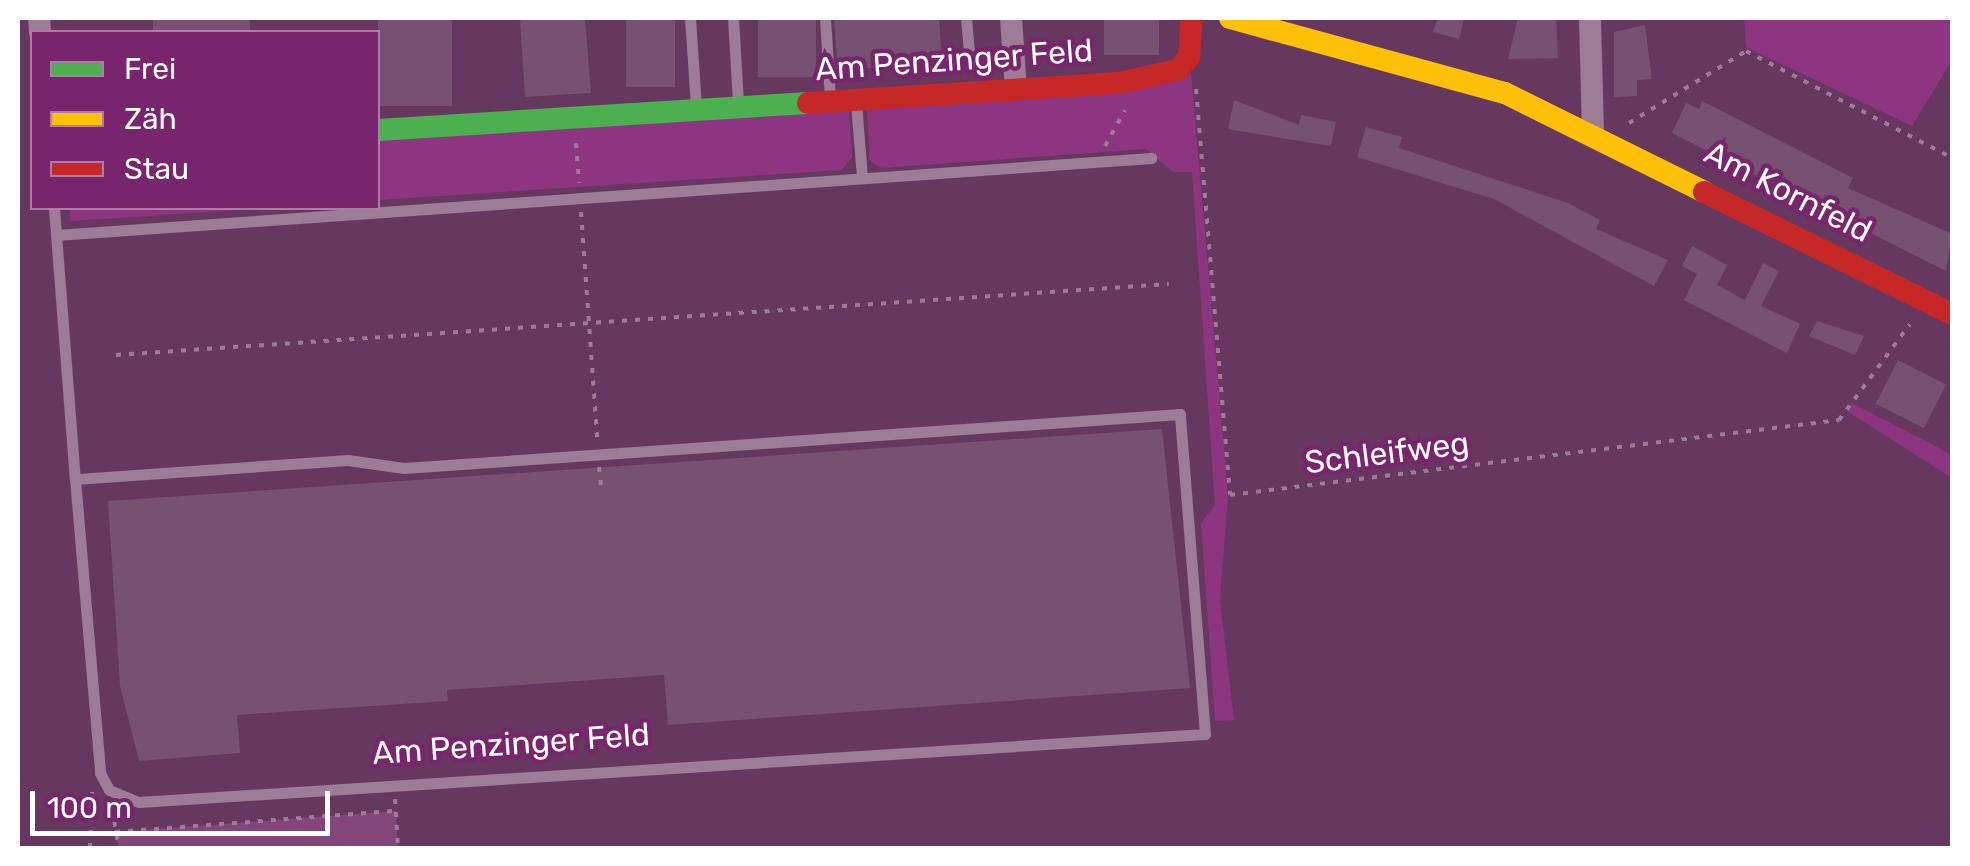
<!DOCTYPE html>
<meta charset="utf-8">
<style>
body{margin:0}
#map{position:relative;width:1970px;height:866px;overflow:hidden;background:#66385f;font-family:Rubik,sans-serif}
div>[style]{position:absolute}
.green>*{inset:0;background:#8e3582}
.water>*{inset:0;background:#82467a}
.building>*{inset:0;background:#765171;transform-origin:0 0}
.path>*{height:4px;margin-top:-2px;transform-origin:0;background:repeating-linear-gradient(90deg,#9d7c98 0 5px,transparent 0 13px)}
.lane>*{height:11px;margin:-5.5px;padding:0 5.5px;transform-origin:5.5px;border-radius:5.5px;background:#9d7c98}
.street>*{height:22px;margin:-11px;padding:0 11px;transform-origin:11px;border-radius:11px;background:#9d7c98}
.fast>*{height:22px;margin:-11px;padding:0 11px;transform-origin:11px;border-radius:11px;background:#4caf50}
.slow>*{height:22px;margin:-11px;padding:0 11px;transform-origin:11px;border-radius:11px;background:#ffc107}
.jam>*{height:22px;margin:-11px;padding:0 11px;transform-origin:11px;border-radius:11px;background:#c62828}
span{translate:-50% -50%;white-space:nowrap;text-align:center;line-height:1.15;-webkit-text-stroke:9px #79256d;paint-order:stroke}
.street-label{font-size:32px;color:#fff}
.frame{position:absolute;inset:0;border:20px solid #fff;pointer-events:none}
.legend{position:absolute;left:30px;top:30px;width:350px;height:180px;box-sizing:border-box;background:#79256d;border:2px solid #af7ca7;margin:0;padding:12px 18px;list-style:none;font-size:30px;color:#fff}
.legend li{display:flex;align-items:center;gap:20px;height:50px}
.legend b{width:50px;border:2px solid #af7ca7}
.scale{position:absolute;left:30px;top:791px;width:300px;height:45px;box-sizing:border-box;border:5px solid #fff;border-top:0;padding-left:12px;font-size:30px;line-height:35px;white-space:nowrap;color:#fff;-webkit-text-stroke:8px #79256d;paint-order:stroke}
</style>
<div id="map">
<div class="green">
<div style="clip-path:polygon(1744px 18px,1952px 18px,1952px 60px,1912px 126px,1746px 47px)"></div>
<div style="clip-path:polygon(1191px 73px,1228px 495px,1220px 601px,1234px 720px,1215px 721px,1201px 523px,1215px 505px,1192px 172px,1173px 172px,1146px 149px,881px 168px,870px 161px,867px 109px)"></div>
<div style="clip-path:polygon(849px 110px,852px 157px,842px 170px,378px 200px,378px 141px)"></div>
<div style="clip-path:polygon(70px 208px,270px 208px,70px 221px)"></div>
<div style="clip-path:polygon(1852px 403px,1952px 455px,1952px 478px,1847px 411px)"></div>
</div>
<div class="water">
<div style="clip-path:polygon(396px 811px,398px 848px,119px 848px,115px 832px)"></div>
</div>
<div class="building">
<div style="left:153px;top:18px;width:97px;height:14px"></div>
<div style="left:378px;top:18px;width:74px;height:88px"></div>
<div style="clip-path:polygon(542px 18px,585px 18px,591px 93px,525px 97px,520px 19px)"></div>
<div style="left:626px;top:18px;width:49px;height:69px"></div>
<div style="left:758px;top:18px;width:58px;height:59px"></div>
<div style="clip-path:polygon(834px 18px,939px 18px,942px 63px,838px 70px)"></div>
<div style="left:1104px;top:18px;width:55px;height:37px"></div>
<div style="clip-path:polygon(1438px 18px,1464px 18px,1459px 39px,1433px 32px)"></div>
<div style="clip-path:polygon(1518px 18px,1556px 18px,1558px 58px,1508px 59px)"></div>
<div style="clip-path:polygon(1645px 25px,1652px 79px,1637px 80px,1637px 96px,1614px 97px,1614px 32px)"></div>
<div style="clip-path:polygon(1234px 100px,1299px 125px,1301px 115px,1336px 122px,1331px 146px,1228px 129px)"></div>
<div style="clip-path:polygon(1702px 101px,1853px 178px,1848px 188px,1952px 234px,1946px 271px,1672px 133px,1686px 103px,1699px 109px)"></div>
<div style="clip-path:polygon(1366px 127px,1402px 137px,1399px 148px,1568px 203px,1600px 220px,1596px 229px,1668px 260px,1654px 286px,1494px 199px,1357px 157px)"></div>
<div style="clip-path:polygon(1692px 246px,1727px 265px,1717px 285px,1745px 300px,1763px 263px,1779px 271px,1761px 306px,1800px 324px,1787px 353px,1684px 300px,1697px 274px,1682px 266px)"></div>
<div style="clip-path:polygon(1817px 321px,1864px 336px,1855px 355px,1809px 336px)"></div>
<div style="left:1898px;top:360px;width:54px;height:49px;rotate:27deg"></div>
<div style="clip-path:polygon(1162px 429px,1190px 688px,668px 725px,664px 675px,447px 690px,448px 701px,237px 715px,240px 753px,139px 761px,120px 686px,108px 501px)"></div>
</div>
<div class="path">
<div style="left:1196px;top:89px;width:407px;rotate:85.2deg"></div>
<div style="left:1230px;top:495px;width:614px;rotate:-7.02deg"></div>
<div style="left:1839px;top:420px;width:119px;rotate:-53.5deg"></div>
<div style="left:1629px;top:123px;width:137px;rotate:-31.6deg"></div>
<div style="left:1746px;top:51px;width:232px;rotate:27.4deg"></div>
<div style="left:576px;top:143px;width:40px;rotate:85.7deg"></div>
<div style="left:1105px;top:146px;width:41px;rotate:-60.9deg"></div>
<div style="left:581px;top:212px;width:226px;rotate:85.9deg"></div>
<div style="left:116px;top:355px;width:1055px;rotate:-3.86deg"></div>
<div style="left:599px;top:467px;width:18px;rotate:84deg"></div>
<div style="left:395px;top:799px;width:49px;rotate:86.5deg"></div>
<div style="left:112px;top:809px;width:40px;rotate:80deg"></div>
<div style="left:115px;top:832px;width:282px;rotate:-4.3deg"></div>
<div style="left:90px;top:848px;width:56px;rotate:-88deg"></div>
</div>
<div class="lane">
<div style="left:690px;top:18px;width:87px;rotate:86.1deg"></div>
<div style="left:733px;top:18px;width:84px;rotate:86.6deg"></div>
<div style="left:825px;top:18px;width:80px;rotate:86.4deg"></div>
<div style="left:966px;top:18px;width:35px;rotate:85deg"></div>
<div style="left:856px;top:103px;width:75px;rotate:85.4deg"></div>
<div style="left:54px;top:208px;width:272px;rotate:85.6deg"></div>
<div style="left:75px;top:479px;width:295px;rotate:85.1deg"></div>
<div style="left:100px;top:773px;width:19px;rotate:62deg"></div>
<div style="left:109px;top:790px;width:32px;rotate:22deg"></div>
<div style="left:139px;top:802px;width:1068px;rotate:-3.65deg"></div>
<div style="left:1205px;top:734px;width:321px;rotate:-94.5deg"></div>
<div style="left:1180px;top:414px;width:778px;rotate:176.02deg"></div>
<div style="left:404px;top:468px;width:57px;rotate:-171.9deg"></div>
<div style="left:348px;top:460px;width:274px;rotate:176deg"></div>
<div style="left:56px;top:235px;width:1098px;rotate:-4.02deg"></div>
</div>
<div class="street">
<div style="left:39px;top:18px;width:14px;rotate:86deg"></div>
<div style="left:1011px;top:18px;width:71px;rotate:86deg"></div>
<div style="left:1590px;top:18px;width:112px;rotate:88.5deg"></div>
</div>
<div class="fast">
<div style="left:378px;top:130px;width:431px;rotate:-3.6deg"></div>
</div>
<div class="slow">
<div style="left:1230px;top:18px;width:285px;rotate:15.3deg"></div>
<div style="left:1505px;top:93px;width:222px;rotate:26.4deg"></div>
</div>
<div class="jam">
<div style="left:808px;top:103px;width:311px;rotate:-3.7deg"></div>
<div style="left:1118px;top:83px;width:61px;rotate:-12.2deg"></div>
<div style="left:1178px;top:70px;width:17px;rotate:-50deg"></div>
<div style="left:1189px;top:57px;width:39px;rotate:-86deg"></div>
<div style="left:1704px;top:192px;width:276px;rotate:26.2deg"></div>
</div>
<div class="street-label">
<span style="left:954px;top:60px;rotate:-4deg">Am Penzinger Feld</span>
<span style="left:1788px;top:192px;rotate:27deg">Am Kornfeld</span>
<span style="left:1387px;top:453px;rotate:-7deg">Schleifweg</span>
<span style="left:511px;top:744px;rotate:-4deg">Am Penzinger Feld</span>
</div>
<div class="frame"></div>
<ul class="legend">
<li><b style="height:12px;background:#4caf50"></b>Frei</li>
<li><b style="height:12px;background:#ffc107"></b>Zäh</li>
<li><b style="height:12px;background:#c62828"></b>Stau</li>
</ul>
<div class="scale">100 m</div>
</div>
